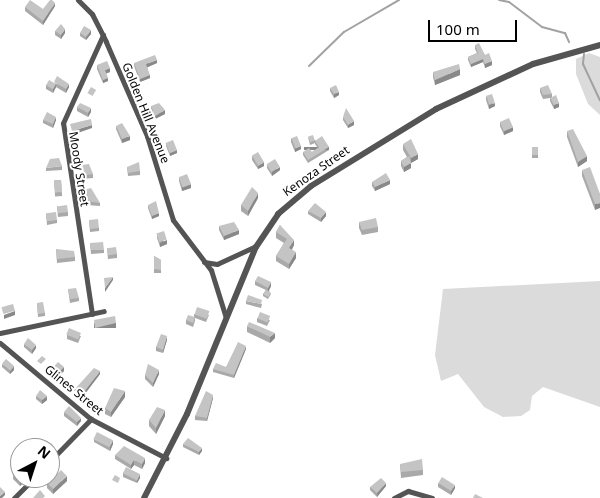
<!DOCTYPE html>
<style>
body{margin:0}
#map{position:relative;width:600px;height:498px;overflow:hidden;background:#fff;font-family:"Noto Sans",sans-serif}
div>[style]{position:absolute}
.green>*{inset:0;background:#dbdbdb}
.stream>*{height:2px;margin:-1px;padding:0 1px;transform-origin:1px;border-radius:1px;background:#a2a2a2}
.minor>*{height:5px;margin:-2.5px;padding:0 2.5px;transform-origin:2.5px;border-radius:2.5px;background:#545454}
.tertiary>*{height:6px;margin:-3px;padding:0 3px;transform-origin:3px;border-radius:3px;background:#545454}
.wall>*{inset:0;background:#a9a9a9;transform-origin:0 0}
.shaded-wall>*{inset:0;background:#898989;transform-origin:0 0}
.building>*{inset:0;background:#c4c4c4;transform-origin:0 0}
span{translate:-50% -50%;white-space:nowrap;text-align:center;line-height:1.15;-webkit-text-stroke:4px #fff;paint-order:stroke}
.street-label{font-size:12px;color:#000}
.north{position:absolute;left:10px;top:438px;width:50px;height:50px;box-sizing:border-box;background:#fff;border:1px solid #999;border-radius:50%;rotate:40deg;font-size:14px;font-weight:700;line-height:20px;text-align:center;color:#000}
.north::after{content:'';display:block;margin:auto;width:18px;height:22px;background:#000;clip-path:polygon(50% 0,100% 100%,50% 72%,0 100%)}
.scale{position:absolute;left:428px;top:20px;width:89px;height:22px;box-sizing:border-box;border:2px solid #000;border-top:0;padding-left:6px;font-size:15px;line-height:18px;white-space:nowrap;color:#000;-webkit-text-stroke:4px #fff;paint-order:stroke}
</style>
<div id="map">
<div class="green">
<div style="clip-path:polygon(589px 53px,600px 57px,600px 115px,588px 104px,576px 74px,576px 59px)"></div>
<div style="clip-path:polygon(600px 281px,600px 407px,543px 387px,532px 396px,530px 410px,521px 416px,503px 417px,484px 407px,458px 374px,441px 381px,435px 355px,443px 289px)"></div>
</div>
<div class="stream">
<div style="left:499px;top:0;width:10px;rotate:11deg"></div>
<div style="left:509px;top:2px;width:41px;rotate:37.1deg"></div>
<div style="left:542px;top:27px;width:24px;rotate:15deg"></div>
<div style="left:565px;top:33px;width:10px;rotate:66deg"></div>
<div style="left:584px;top:54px;width:10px;rotate:96deg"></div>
<div style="left:583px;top:64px;width:40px;rotate:65deg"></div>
<div style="left:309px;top:66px;width:49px;rotate:-44.2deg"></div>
<div style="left:344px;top:32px;width:64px;rotate:-30.2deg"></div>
</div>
<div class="minor">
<div style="left:78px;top:0;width:20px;rotate:45deg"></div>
<div style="left:92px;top:14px;width:31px;rotate:63deg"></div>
<div style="left:106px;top:42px;width:103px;rotate:66.4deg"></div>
<div style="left:147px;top:136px;width:88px;rotate:72.8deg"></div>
<div style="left:173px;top:220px;width:63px;rotate:52.8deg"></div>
<div style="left:211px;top:270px;width:50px;rotate:72.6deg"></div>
<div style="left:204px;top:262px;width:13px;rotate:9deg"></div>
<div style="left:217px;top:264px;width:43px;rotate:-24.8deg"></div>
<div style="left:92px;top:314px;width:193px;rotate:-98.6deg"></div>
<div style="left:63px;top:123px;width:97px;rotate:-65.6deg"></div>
<div style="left:0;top:333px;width:106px;rotate:-11.9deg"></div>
<div style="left:0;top:343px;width:119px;rotate:39.9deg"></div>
<div style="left:91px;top:419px;width:85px;rotate:27.5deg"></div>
<div style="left:50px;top:461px;width:59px;rotate:-45.7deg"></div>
<div style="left:14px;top:498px;width:28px;rotate:-45deg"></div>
<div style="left:394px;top:498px;width:16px;rotate:-27deg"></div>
<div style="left:408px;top:491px;width:25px;rotate:16deg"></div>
</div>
<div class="tertiary">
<div style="left:144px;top:498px;width:94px;rotate:-62.9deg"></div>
<div style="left:187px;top:414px;width:181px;rotate:-67.6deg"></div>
<div style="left:256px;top:247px;width:40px;rotate:-56deg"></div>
<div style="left:278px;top:214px;width:43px;rotate:-40.3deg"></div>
<div style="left:311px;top:186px;width:147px;rotate:-31.6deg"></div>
<div style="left:436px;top:109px;width:107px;rotate:-24.9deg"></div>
<div style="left:533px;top:64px;width:70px;rotate:-15.8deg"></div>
</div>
<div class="wall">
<div style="clip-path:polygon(55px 6px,43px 25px,25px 11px,25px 7px,43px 9px)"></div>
<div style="clip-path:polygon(55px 31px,65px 33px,61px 39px,55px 35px)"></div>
<div style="clip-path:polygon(80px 33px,91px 34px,86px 40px,80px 36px)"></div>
<div style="clip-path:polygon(475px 45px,485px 55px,492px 65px,485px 68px,483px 62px,471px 67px,468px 60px,468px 57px,477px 53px,475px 49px)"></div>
<div style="clip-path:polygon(134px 63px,157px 63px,147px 67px,150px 78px,140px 82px,134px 66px)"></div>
<div style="clip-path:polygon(97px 65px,110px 72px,106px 73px,108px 81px,103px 83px,97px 69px)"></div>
<div style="clip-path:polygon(433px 72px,460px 75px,435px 85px,433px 77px)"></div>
<div style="clip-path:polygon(54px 83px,69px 87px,66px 93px,56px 87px,53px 93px,46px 89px,46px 85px)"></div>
<div style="clip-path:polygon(330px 88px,339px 95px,334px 98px,330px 91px)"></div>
<div style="clip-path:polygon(540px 88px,552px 94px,552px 97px,559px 107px,554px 109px,550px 101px,550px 98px,543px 99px,540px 92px)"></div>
<div style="clip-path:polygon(486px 96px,495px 106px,489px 109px,486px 100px)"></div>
<div style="clip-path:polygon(151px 106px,165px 114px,155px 119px,151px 110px)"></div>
<div style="clip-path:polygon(77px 107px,91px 112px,88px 117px,77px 111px)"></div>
<div style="clip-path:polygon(343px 117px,354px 125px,348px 128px,343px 120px)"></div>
<div style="clip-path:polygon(43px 120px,56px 120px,53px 128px,43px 123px)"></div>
<div style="clip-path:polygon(500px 122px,513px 131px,504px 135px,500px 126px)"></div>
<div style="clip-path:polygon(116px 126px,130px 140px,122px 143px,116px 129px)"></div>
<div style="clip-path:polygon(567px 131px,587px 161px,578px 167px,567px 137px)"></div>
<div style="clip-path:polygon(308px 137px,315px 140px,329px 150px,308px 163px,303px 155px,303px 152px,312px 152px,318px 148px,315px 144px,315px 143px,310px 145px)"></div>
<div style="clip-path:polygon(291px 138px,301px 149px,295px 152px,291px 142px)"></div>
<div style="clip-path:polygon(166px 143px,177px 153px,170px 156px,166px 146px)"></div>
<div style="clip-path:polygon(403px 144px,418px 159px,411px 163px,410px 162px,411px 168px,404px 172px,401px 166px,401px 161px,407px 157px,403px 150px)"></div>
<div style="left:532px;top:147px;width:6px;height:11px"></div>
<div style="clip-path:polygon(252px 156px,264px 166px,258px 169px,252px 160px)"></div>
<div style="clip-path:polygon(81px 165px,93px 174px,93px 178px,81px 179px)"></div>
<div style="clip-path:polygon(267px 165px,280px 170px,272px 176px,267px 168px)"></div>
<div style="clip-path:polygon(62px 166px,62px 170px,46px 171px,46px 168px)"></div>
<div style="clip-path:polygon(127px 167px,140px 171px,140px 175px,128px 176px)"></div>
<div style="clip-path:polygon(582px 170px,600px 194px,595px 210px,582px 176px)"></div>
<div style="clip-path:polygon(179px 177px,191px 188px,182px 191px,179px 181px)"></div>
<div style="left:61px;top:180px;width:16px;height:7px;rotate:86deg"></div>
<div style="clip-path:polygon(372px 182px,390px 184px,375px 191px,372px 186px)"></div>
<div style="clip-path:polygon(84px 190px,100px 203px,100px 206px,86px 205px)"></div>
<div style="clip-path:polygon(258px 198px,248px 216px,241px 211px,241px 205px)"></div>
<div style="clip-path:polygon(148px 205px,159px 216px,152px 219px,148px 208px)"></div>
<div style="clip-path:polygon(57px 206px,68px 212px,68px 216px,58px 217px)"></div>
<div style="clip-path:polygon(308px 211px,326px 216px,321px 222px,308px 214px)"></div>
<div style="clip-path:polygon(46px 214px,57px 220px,57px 223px,47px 225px)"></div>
<div style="clip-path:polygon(89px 220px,99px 228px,99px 231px,90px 232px)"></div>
<div style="clip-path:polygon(359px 222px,378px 227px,378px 232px,362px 235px,359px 228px)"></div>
<div style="clip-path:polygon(280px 225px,294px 245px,292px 250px,296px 258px,289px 269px,276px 261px,276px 256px,284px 243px,276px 238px,276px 232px)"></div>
<div style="clip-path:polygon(219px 226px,239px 234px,224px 240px,219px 230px)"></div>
<div style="clip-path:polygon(157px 234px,167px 244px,160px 247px,157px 238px)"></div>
<div style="clip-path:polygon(90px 243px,104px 250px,104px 253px,91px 254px)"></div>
<div style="clip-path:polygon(107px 248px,117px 254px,117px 258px,108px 259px)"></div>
<div style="clip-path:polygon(56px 249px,75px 257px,75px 261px,57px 263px)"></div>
<div style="clip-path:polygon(154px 256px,161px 260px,161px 273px,154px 273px)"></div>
<div style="clip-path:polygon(255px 281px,271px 286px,269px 291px,271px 294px,268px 299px,263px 296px,263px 294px,266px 290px,255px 285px)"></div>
<div style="clip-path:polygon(68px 289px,79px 298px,79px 301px,70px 303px)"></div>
<div style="clip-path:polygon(246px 301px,262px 304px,261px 308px,246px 304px)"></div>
<div style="clip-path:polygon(37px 303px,45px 313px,45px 316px,38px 317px)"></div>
<div style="clip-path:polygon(194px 314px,209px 315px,206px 322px,195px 318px,195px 321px,193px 327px,186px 324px,186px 320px,194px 317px)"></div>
<div style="clip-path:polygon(257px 318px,270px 320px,267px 326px,257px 322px)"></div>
<div style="clip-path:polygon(247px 326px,275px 338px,270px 343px,247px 332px)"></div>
<div style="clip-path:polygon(67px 335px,81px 336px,78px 343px,67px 339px)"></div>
<div style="clip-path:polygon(167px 340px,163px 353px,156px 351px,156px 347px)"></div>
<div style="clip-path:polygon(24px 344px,36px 348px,32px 354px,24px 347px)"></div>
<div style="clip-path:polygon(246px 349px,234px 378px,213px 372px,213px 369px,226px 367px)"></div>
<div style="clip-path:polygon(2px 364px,14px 370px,10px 374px,2px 367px)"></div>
<div style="clip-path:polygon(50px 371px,64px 371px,55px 379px,50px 374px)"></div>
<div style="clip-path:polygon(100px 374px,81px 399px,74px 394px,74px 390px)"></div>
<div style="clip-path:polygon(159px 374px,153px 387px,145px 379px,145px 375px)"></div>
<div style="clip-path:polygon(36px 396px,47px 400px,42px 404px,36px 399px)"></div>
<div style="clip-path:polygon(125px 397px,111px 417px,105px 414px,105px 408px)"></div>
<div style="clip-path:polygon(213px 398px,207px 421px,195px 420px,195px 416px)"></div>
<div style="clip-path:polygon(64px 412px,81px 421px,77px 426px,64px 416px)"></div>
<div style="clip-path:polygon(165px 416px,156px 434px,149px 426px,149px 420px)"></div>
<div style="clip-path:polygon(94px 439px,113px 444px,110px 451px,94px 442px)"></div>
<div style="clip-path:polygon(183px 444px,202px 451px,199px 455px,183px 447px)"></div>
<div style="clip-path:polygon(115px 455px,145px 463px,142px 469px,134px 465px,131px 469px,115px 459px)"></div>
<div style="clip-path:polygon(400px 464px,423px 470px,423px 475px,401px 478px)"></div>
<div style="clip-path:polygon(123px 473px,140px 478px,137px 483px,123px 477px)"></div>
<div style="clip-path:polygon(13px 476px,20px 478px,28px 478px,20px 486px,13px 479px)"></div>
<div style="clip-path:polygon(67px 481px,53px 494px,47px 488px,47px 483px)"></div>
<div style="clip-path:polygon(438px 483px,455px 488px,451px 495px,438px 487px)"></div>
<div style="clip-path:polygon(386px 486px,377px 497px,370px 490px,370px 487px)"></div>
</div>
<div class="shaded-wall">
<div style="clip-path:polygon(55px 3px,55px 6px,43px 25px,43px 21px)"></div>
<div style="clip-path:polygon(65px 29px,65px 33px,61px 39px,61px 35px)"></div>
<div style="clip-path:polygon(91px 30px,91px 34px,86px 40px,86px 37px)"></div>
<div style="clip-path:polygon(483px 59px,483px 62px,471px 67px,471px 64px)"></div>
<div style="clip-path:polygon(157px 60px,157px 63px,146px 68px,146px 64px)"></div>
<div style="clip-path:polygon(492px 61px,492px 65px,485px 68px,485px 64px)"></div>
<div style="clip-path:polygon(110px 68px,110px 72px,105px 74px,105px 70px)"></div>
<div style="clip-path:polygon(460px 69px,460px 75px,435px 85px,435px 80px)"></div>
<div style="clip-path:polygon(150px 75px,150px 78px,140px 82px,140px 79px)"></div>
<div style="clip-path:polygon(108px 78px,108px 81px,103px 83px,103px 80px)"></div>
<div style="clip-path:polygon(56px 84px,56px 87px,53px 93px,53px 89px)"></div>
<div style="clip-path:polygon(69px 84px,69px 87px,66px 93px,66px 89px)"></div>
<div style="clip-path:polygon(339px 92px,339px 95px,334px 98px,334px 94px)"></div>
<div style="clip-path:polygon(495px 103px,495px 106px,489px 109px,489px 105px)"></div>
<div style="clip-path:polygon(559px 103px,559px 107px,554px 109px,554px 105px)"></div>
<div style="clip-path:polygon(91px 108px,91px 112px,88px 117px,88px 113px)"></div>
<div style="clip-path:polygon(165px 110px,165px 114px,155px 119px,155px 116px)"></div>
<div style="clip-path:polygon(56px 117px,56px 120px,53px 128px,53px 124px)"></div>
<div style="clip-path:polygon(354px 121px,354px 125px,348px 128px,348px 125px)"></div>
<div style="clip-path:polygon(92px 125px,92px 128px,72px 135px,72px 131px)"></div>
<div style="clip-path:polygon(513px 127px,513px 131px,504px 135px,504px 131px)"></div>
<div style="clip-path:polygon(130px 136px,130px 140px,122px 143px,122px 139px)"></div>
<div style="clip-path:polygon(301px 146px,301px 149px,295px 152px,295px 148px)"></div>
<div style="left:329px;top:147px;width:3px;height:25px;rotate:90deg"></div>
<div style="clip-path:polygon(177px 150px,177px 153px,170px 156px,170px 152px)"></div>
<div style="clip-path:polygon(418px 154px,418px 159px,411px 163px,411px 158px)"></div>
<div style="clip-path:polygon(587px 156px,587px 161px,578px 167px,578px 162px)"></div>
<div style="clip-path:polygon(264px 162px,264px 166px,258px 169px,258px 166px)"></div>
<div style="clip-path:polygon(411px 163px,411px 168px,404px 172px,404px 167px)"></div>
<div style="clip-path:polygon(280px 167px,280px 170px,272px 176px,272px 172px)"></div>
<div style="clip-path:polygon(390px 180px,390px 184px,375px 191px,375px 187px)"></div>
<div style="clip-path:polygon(191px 184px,191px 188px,182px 191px,182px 187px)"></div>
<div style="clip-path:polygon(258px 193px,258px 198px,248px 216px,248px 211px)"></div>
<div style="clip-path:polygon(600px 203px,600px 208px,595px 210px,595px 204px)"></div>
<div style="clip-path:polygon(326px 212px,326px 216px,321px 222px,321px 218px)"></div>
<div style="clip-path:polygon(159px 213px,159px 216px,152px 219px,152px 216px)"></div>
<div style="clip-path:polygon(239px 230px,239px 234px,224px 240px,224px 236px)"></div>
<div style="clip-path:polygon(167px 240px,167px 244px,160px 247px,160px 243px)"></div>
<div style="clip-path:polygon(294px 240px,294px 245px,289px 254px,289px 248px)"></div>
<div style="clip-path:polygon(296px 252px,296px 258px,289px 269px,289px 264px)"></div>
<div style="clip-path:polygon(113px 277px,113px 280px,105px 292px,105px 288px)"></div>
<div style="clip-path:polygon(271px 282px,271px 286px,268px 292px,268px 288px)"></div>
<div style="clip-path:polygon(15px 311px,15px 315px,4px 319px,4px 315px)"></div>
<div style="left:116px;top:323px;width:5px;height:22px;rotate:90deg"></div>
<div style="clip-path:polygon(275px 333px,275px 338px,270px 343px,270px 337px)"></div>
<div style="clip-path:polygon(167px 336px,167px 340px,163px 353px,163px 350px)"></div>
<div style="clip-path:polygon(36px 345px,36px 348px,32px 354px,32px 350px)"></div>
<div style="clip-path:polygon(246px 346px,246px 349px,234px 378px,234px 375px)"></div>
<div style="clip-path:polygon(14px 366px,14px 370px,10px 374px,10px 371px)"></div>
<div style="clip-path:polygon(64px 367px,64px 371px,55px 379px,55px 375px)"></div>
<div style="clip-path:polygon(159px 370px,159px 374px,153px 387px,153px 383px)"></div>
<div style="clip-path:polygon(100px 371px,100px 374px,81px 399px,81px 396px)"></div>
<div style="clip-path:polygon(125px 391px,125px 397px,111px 417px,111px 412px)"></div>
<div style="clip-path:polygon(213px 395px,213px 398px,207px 421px,207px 418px)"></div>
<div style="clip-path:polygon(47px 396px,47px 400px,42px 404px,42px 400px)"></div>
<div style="clip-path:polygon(165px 410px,165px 416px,156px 434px,156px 428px)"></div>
<div style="clip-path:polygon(81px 418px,81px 421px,77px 426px,77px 422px)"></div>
<div style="clip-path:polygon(113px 440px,113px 444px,110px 451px,110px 447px)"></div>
<div style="clip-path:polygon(54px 447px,54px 450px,50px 455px,50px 451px)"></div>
<div style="clip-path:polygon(202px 448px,202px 451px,199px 455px,199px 452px)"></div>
<div style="clip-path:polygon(145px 458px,145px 463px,142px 469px,142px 464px)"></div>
<div style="clip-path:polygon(134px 460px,134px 465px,131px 469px,131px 465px)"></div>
<div style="clip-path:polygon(140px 474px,140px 478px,137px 483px,137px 480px)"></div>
<div style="clip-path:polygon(67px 476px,67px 481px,53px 494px,53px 489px)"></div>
<div style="clip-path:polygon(25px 478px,28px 478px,20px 486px,20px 483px)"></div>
<div style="clip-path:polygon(386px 483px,386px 486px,377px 497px,377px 493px)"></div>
<div style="clip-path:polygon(455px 485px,455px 488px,451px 495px,451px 491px)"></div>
<div style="clip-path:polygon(5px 492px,5px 495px,2px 498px,0 498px,0 496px)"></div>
</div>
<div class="building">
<div style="clip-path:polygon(30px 0,43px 9px,50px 0,52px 0,55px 3px,43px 21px,25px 7px)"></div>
<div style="clip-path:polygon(61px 24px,65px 29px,61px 35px,55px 31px)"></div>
<div style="clip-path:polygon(84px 26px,91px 30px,86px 37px,80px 33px)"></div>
<div style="clip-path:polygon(479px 43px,485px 55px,489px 53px,492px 61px,485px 64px,483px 59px,471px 64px,468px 57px,478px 53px,475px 45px)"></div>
<div style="clip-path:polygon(155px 55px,157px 60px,146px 64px,150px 75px,140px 79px,134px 63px)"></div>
<div style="clip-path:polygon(107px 61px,110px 68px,105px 70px,108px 78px,103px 80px,97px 65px)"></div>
<div style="clip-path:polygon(459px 64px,460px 69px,435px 80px,433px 72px)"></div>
<div style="clip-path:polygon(57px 76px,69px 84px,66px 89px,54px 82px)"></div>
<div style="left:49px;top:80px;width:8px;height:6px;rotate:30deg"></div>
<div style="clip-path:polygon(336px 85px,339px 92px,334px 94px,330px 88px)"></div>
<div style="clip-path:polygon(548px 85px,552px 94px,543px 95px,540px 88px)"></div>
<div style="left:91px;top:87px;width:6px;height:7px;rotate:31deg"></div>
<div style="left:492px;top:94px;width:9px;height:6px;rotate:72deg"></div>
<div style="clip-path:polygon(556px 95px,559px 103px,554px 105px,550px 98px)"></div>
<div style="clip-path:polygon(80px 103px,91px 108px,88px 113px,77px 107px)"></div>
<div style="clip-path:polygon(159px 103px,165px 110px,155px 116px,151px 106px)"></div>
<div style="clip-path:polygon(346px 108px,354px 121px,348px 125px,343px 117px)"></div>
<div style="clip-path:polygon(47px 112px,56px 117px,53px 124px,43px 120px)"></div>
<div style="left:509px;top:118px;width:10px;height:10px;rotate:66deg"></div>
<div style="clip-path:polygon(91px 119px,92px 125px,72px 131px,70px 124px)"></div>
<div style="clip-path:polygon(122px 123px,130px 136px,122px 139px,116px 126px)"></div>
<div style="clip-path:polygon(573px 129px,587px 156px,578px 162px,567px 131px)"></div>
<div style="left:313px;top:135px;width:6px;height:5px;rotate:72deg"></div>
<div style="left:297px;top:136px;width:11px;height:6px;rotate:68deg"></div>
<div style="clip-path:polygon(322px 136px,329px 147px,308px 160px,303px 152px,309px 148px,312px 152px,319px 147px,315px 141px)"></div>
<div style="clip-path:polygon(411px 139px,418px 154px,411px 158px,403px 144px)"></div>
<div style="left:173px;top:140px;width:11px;height:8px;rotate:68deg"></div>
<div style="left:532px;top:147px;width:6px;height:8px"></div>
<div style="left:258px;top:152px;width:12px;height:7px;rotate:59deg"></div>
<div style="clip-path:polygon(409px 156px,411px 163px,404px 167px,401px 161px)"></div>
<div style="clip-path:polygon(59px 158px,62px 166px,46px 168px,50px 159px)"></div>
<div style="left:275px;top:159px;width:9px;height:10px;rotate:58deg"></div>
<div style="clip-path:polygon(139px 162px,140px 171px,128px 173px,127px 167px)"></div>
<div style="clip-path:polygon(89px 164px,93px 174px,81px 176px,81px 165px)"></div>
<div style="clip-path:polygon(590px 167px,600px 194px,600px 203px,595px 204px,582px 170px)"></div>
<div style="clip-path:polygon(386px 173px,390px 180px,375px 187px,372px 182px)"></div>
<div style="left:187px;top:174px;width:11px;height:9px;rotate:68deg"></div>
<div style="left:61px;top:180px;width:12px;height:7px;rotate:85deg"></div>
<div style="clip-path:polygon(252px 187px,258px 193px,248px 211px,241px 205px)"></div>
<div style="clip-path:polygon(91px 188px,100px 203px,86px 201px,84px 190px)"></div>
<div style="clip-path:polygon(156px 201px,159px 213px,152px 216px,148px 205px)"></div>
<div style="clip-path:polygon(315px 203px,326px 212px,321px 218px,308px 211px)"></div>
<div style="left:67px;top:205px;width:7px;height:10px;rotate:82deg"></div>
<div style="left:56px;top:212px;width:8px;height:10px;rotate:83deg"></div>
<div style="clip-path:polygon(376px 218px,378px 227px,362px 230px,359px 222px)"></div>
<div style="left:98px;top:219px;width:9px;height:9px;rotate:84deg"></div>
<div style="clip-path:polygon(234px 222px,239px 230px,224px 236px,219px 226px)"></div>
<div style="clip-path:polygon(280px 225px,294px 240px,289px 248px,296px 252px,289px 264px,276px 256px,287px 239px,276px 232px)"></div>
<div style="left:164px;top:231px;width:9px;height:8px;rotate:72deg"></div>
<div style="clip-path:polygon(103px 242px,104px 250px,91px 250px,90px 243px)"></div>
<div style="left:116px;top:247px;width:7px;height:9px;rotate:82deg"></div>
<div style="clip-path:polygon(56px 249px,74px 251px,75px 257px,57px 259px)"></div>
<div style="clip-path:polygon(154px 256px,161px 260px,161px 270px,154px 269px)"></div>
<div style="clip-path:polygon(258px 276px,271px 282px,268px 288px,255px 281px)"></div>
<div style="clip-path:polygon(113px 277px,105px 288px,104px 278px)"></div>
<div style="clip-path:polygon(76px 288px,79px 298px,70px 299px,68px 289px)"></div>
<div style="clip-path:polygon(266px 290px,271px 293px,268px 297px,263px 294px)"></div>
<div style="clip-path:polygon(248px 295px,262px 300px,261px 304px,246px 301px)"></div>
<div style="clip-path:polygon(43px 302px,45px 313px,38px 314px,37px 303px)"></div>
<div style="left:13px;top:304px;width:7px;height:12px;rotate:74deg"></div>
<div style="left:197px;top:307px;width:13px;height:8px;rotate:18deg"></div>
<div style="left:260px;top:312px;width:11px;height:7px;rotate:22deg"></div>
<div style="clip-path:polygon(188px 315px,195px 317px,193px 323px,186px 320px)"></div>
<div style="clip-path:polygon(115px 316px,116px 323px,95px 328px,94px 320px)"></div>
<div style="clip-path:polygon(249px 322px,275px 333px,270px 337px,247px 326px)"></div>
<div style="left:69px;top:328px;width:13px;height:7px;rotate:23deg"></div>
<div style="clip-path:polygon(161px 334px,167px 336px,163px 350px,156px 347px)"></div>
<div style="clip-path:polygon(28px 338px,36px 345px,32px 350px,24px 344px)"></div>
<div style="clip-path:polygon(238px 342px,246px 346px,234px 375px,213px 369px,216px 363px,226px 367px)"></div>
<div style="clip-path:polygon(42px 356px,46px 359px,41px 364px,37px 361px)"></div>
<div style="left:6px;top:359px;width:11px;height:6px;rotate:41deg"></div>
<div style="clip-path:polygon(58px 362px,64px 367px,55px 375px,50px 371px)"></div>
<div style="clip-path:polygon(148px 364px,159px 370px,153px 383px,145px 375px)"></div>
<div style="clip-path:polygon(94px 368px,100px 371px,81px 396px,74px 390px)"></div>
<div style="clip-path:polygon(114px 388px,125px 391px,111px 412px,105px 408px)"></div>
<div style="clip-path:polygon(40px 390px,47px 396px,42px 400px,36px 396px)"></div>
<div style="clip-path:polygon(206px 391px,213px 395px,207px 418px,195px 416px)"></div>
<div style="clip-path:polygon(69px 406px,81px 418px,77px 422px,64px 412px)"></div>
<div style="clip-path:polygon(157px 407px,165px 410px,156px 428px,149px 420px)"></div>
<div style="left:97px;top:432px;width:18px;height:8px;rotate:27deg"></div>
<div style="clip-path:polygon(188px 438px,202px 448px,199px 452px,183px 444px)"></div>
<div style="clip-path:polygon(51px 443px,54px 447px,50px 451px,50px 448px,46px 447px)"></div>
<div style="clip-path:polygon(124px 446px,145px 458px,142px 464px,134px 460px,131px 465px,115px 455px)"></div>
<div style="clip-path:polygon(422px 459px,423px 470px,401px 472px,400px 464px)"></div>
<div style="left:126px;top:467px;width:16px;height:7px;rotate:27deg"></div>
<div style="clip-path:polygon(20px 470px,20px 478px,25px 478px,20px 483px,13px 476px)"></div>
<div style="left:61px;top:470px;width:8px;height:19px;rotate:45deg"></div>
<div style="clip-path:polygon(115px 475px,120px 478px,118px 483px,112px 480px)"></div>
<div style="left:442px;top:477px;width:15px;height:7px;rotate:32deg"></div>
<div style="clip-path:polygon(381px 478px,386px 483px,377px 493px,370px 487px)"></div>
<div style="clip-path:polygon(0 487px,5px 492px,0 496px)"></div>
<div style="clip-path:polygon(40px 490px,45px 496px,43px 498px,33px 498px)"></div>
<div style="clip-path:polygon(475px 494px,483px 498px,473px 498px)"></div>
</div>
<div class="street-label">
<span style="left:146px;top:113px;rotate:68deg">Golden Hill Avenue</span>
<span style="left:79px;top:169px;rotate:81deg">Moody Street</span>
<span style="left:316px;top:171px;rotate:-35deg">Kenoza Street</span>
<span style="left:74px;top:390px;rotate:39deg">Glines Street</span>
</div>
<div class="north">N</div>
<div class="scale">100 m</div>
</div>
